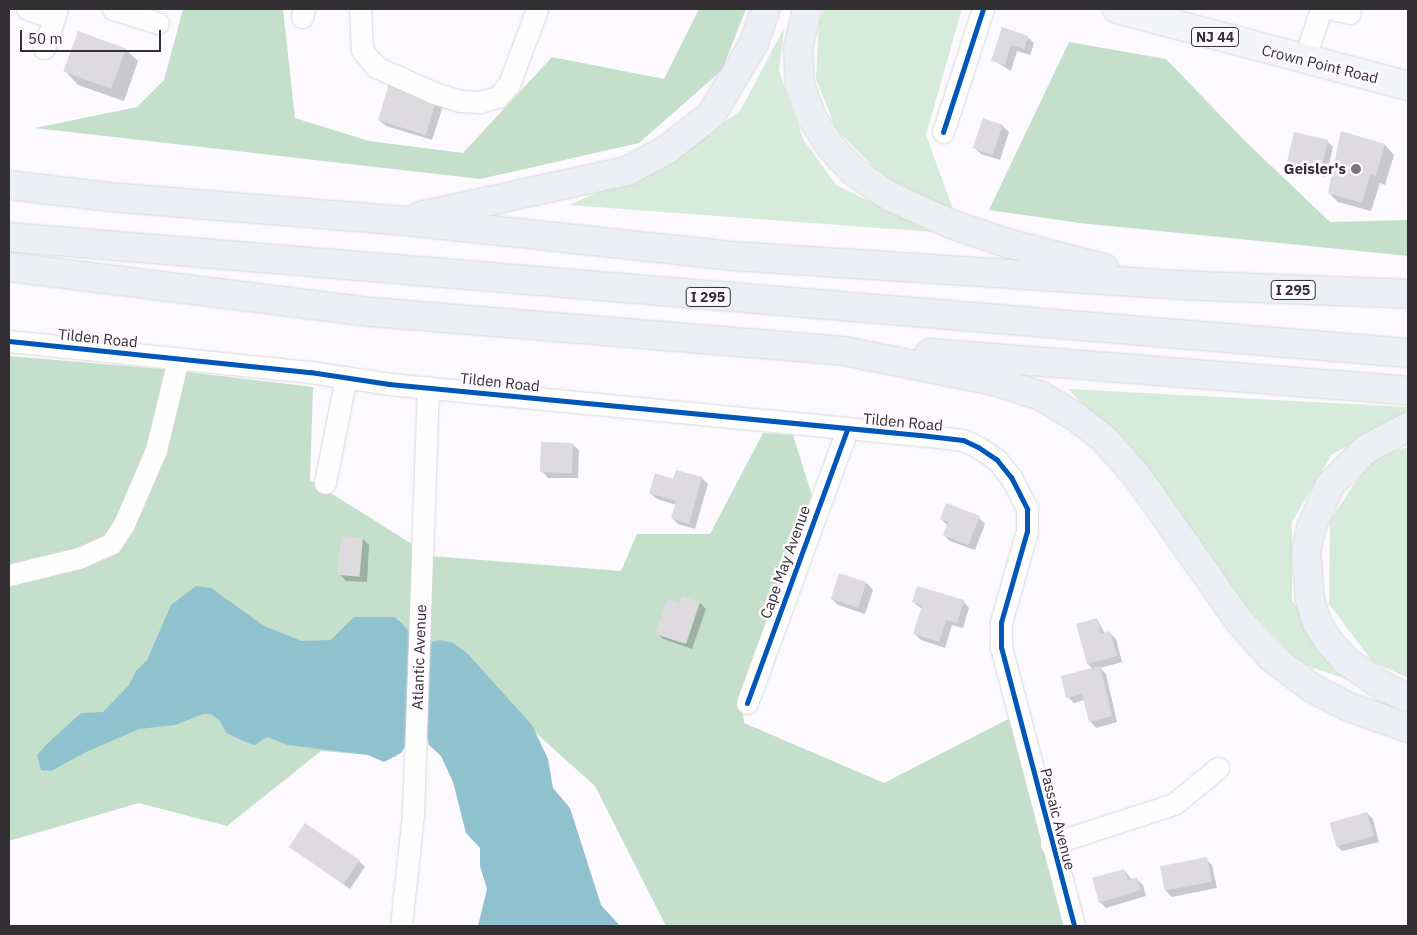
<!DOCTYPE html>
<style>
body{margin:0}
#map{position:relative;width:1417px;height:935px;overflow:hidden;background:#fcfafe;font-family:"IBM Plex Sans",sans-serif}
div>[style]{position:absolute}
.green>*{inset:0;background:#d6ebda}
.forest>*{inset:0;background:#c4dfca}
.water>*{inset:0;background:#8fc1cf}
.shadow>*{inset:0;background:#0003}
.building>*{inset:0;background:#dddbde;transform-origin:0 0}
.roads{filter:drop-shadow(0 0 1px #d8d7da) drop-shadow(0 0 1px #d8d7da)}
.minor>*{height:21px;margin:-10.5px;padding:0 10.5px;transform-origin:10.5px;border-radius:10.5px;background:#fffeff}
.major>*{height:28px;margin:-14px;padding:0 14px;transform-origin:14px;border-radius:14px;background:#f4f5f8}
.highway>*{height:28px;margin:-14px;padding:0 14px;transform-origin:14px;border-radius:14px;background:#eceff4}
.cycleway>*{height:5px;margin:-2.5px;padding:0 2.5px;transform-origin:2.5px;border-radius:2.5px;background:#0057b8}
.dots>*{width:14px;height:14px;translate:-50% -50%;box-sizing:border-box;border:2px solid #fdf9ff;border-radius:50%}
span{translate:-50% -50%;white-space:nowrap;text-align:center;line-height:1.15;-webkit-text-stroke:5px #fdf9ff;paint-order:stroke}
.shield-label span{padding:1px 4px;background:#fdf9ff;border:1px solid;border-radius:4px;-webkit-text-stroke-width:0}
.shield-label{font-size:14px;color:#323032;font-weight:700}
.street-label{font-size:15px;color:#323032}
.poi-label{font-size:15px;color:#323032;font-weight:700}
.right{translate:-100% -50%;text-align:right}
.frame{position:absolute;inset:0;border:10px solid #323032;pointer-events:none}
.scale{position:absolute;left:20px;top:30px;width:141px;height:22px;box-sizing:border-box;border:2px solid #323032;border-top:0;padding-left:6px;font-size:15px;line-height:18px;white-space:nowrap;color:#323032;-webkit-text-stroke:4px #fdf9ff;paint-order:stroke}
</style>
<div id="map">
<div class="green">
<div style="clip-path:polygon(824px 9px,962px 9px,926px 135px,954px 212px,882px 176px,836px 129px,816px 79px,819px 21px)"></div>
<div style="clip-path:polygon(784px 28px,779px 71px,803px 139px,836px 185px,933px 232px,569px 205px,667px 162px,740px 111px)"></div>
<div style="clip-path:polygon(1068px 389px,1408px 407px,1408px 416px,1332px 454px,1292px 522px,1292px 600px,1346px 679px,1299px 663px,1226px 586px,1139px 461px)"></div>
<div style="clip-path:polygon(1408px 447px,1408px 678px,1373px 662px,1329px 604px,1330px 521px,1372px 457px)"></div>
</div>
<div class="forest">
<div style="clip-path:polygon(183px 9px,283px 9px,295px 118px,369px 141px,463px 153px,552px 57px,664px 79px,699px 9px,746px 9px,722px 70px,639px 143px,480px 179px,35px 128px,137px 107px,164px 80px)"></div>
<div style="clip-path:polygon(1069px 42px,1166px 59px,1246px 142px,1330px 222px,1408px 220px,1408px 256px,1080px 223px,989px 210px)"></div>
<div style="clip-path:polygon(9px 356px,162px 369px,313px 387px,310px 480px,431px 556px,621px 571px,637px 534px,710px 534px,763px 433px,793px 435px,814px 502px,740px 692px,744px 723px,884px 783px,1014px 716px,1067px 926px,666px 926px,595px 786px,434px 642px,442px 710px,418px 698px,396px 757px,321px 751px,227px 826px,139px 803px,9px 841px)"></div>
</div>
<div class="water">
<div style="clip-path:polygon(196px 586px,211px 588px,264px 626px,301px 641px,331px 640px,354px 617px,394px 617px,401px 622px,411px 634px,406px 745px,401px 753px,384px 762px,368px 755px,288px 745px,267px 737px,255px 745px,248px 743px,226px 733px,220px 721px,211px 714px,203px 714px,175px 725px,139px 729px,86px 752px,51px 771px,41px 770px,37px 755px,46px 745px,81px 713px,103px 712px,129px 685px,136px 671px,147px 660px,171px 605px)"></div>
<div style="clip-path:polygon(440px 640px,453px 643px,467px 653px,532px 725px,548px 759px,553px 788px,570px 808px,601px 905px,620px 926px,478px 926px,487px 889px,480px 866px,480px 848px,466px 833px,453px 782px,441px 756px,429px 745px,427px 737px,430px 649px,432px 642px)"></div>
</div>
<div class="shadow">
<div style="clip-path:polygon(1003px 29px,1027px 37px,1034px 43px,1030px 55px,1017px 51px,1011px 71px,993px 60px)"></div>
<div style="clip-path:polygon(125px 49px,138px 61px,124px 101px,78px 85px,66px 72px)"></div>
<div style="clip-path:polygon(390px 85px,443px 106px,432px 140px,386px 126px,379px 120px)"></div>
<div style="clip-path:polygon(1002px 126px,1009px 132px,1000px 160px,981px 154px,975px 148px)"></div>
<div style="clip-path:polygon(1342px 133px,1385px 145px,1394px 155px,1385px 185px,1380px 183px,1371px 211px,1338px 202px,1329px 193px)"></div>
<div style="clip-path:polygon(1327px 141px,1333px 147px,1326px 177px,1294px 170px,1288px 164px)"></div>
<div style="clip-path:polygon(572px 444px,579px 450px,578px 478px,548px 478px,542px 471px)"></div>
<div style="clip-path:polygon(702px 478px,708px 484px,695px 529px,678px 524px,672px 518px,676px 505px,657px 499px,650px 493px,674px 480px)"></div>
<div style="clip-path:polygon(979px 518px,985px 524px,975px 550px,950px 541px,944px 535px,948px 526px,941px 519px)"></div>
<div style="clip-path:polygon(363px 539px,369px 545px,367px 582px,346px 581px,340px 575px)"></div>
<div style="clip-path:polygon(867px 583px,873px 590px,865px 614px,838px 605px,832px 599px)"></div>
<div style="clip-path:polygon(963px 601px,969px 608px,963px 628px,952px 625px,945px 648px,921px 640px,915px 634px,922px 609px,913px 602px)"></div>
<div style="clip-path:polygon(700px 603px,706px 609px,692px 649px,663px 639px,657px 633px,681px 605px)"></div>
<div style="clip-path:polygon(1097px 619px,1105px 634px,1110px 633px,1116px 639px,1122px 662px,1100px 668px,1106px 674px,1117px 722px,1096px 728px,1090px 721px,1085px 700px,1074px 703px,1068px 697px,1093px 669px,1088px 664px)"></div>
<div style="clip-path:polygon(1367px 813px,1373px 819px,1379px 842px,1342px 851px,1336px 845px)"></div>
<div style="clip-path:polygon(290px 847px,359px 861px,365px 867px,350px 889px)"></div>
<div style="clip-path:polygon(1206px 859px,1212px 865px,1217px 888px,1172px 897px,1166px 891px)"></div>
<div style="clip-path:polygon(1124px 870px,1132px 880px,1137px 879px,1143px 885px,1146px 896px,1106px 908px,1100px 902px)"></div>
</div>
<div class="building">
<div style="clip-path:polygon(1002px 27px,1028px 36px,1024px 49px,1011px 45px,1005px 65px,991px 61px)"></div>
<div style="left:78px;top:31px;width:51px;height:43px;rotate:20deg"></div>
<div style="left:389px;top:84px;width:50px;height:38px;rotate:17deg"></div>
<div style="left:983px;top:118px;width:21px;height:32px;rotate:19deg"></div>
<div style="clip-path:polygon(1341px 131px,1385px 144px,1376px 176px,1370px 174px,1362px 203px,1328px 193px)"></div>
<div style="left:1294px;top:132px;width:35px;height:33px;rotate:13deg"></div>
<div style="left:541px;top:442px;width:32px;height:30px;rotate:2deg"></div>
<div style="clip-path:polygon(676px 470px,702px 477px,689px 524px,671px 518px,676px 501px,649px 493px,655px 473px,673px 479px)"></div>
<div style="clip-path:polygon(946px 503px,980px 516px,968px 545px,943px 535px,948px 522px,940px 519px)"></div>
<div style="left:341px;top:536px;width:22px;height:39px;rotate:5deg"></div>
<div style="left:839px;top:573px;width:29px;height:27px;rotate:18deg"></div>
<div style="clip-path:polygon(917px 586px,964px 600px,957px 623px,946px 620px,939px 642px,913px 634px,922px 605px,912px 602px)"></div>
<div style="clip-path:polygon(682px 596px,700px 602px,686px 644px,655px 634px,667px 599px,680px 603px)"></div>
<div style="clip-path:polygon(1097px 618px,1101px 634px,1110px 631px,1117px 656px,1087px 664px,1076px 624px)"></div>
<div style="clip-path:polygon(1100px 666px,1112px 716px,1089px 722px,1082px 694px,1066px 698px,1061px 676px)"></div>
<div style="left:1367px;top:812px;width:25px;height:39px;rotate:74deg"></div>
<div style="left:305px;top:823px;width:66px;height:29px;rotate:34deg"></div>
<div style="left:1207px;top:857px;width:25px;height:48px;rotate:79deg"></div>
<div style="clip-path:polygon(1124px 869px,1128px 880px,1137px 877px,1141px 890px,1099px 903px,1092px 878px)"></div>
</div>
<div class="roads">
<div class="minor">
<div style="left:27px;top:9px;width:28px;rotate:18deg"></div>
<div style="left:113px;top:9px;width:47px;rotate:17.3deg"></div>
<div style="left:360px;top:9px;width:41px;rotate:87.2deg"></div>
<div style="left:362px;top:50px;width:22px;rotate:51deg"></div>
<div style="left:376px;top:67px;width:64px;rotate:24.1deg"></div>
<div style="left:434px;top:93px;width:27px;rotate:17deg"></div>
<div style="left:460px;top:101px;width:20px;rotate:3deg"></div>
<div style="left:480px;top:102px;width:19px;rotate:-16deg"></div>
<div style="left:498px;top:97px;width:17px;rotate:-50deg"></div>
<div style="left:509px;top:84px;width:80px;rotate:-69.5deg"></div>
<div style="left:1332px;top:9px;width:18px;rotate:13deg"></div>
<div style="left:302px;top:17px;width:8px;rotate:-76deg"></div>
<div style="left:44px;top:48px;width:41px;rotate:-71.6deg"></div>
<div style="left:1304px;top:60px;width:54px;rotate:-71.6deg"></div>
<div style="left:943px;top:132px;width:129px;rotate:-72deg"></div>
<div style="left:9px;top:341px;width:303px;rotate:5.9deg"></div>
<div style="left:310px;top:372px;width:80px;rotate:8.6deg"></div>
<div style="left:389px;top:384px;width:533px;rotate:5.49deg"></div>
<div style="left:920px;top:435px;width:43px;rotate:6.6deg"></div>
<div style="left:963px;top:440px;width:17px;rotate:25deg"></div>
<div style="left:978px;top:447px;width:23px;rotate:34deg"></div>
<div style="left:997px;top:460px;width:22px;rotate:51deg"></div>
<div style="left:1011px;top:477px;width:36px;rotate:63deg"></div>
<div style="left:1027px;top:509px;width:22px;rotate:90deg"></div>
<div style="left:1027px;top:531px;width:95px;rotate:105.9deg"></div>
<div style="left:1001px;top:622px;width:25px;rotate:90deg"></div>
<div style="left:1001px;top:647px;width:288px;rotate:75.3deg"></div>
<div style="left:325px;top:483px;width:108px;rotate:-78.8deg"></div>
<div style="left:9px;top:575px;width:72px;rotate:-13.7deg"></div>
<div style="left:79px;top:558px;width:35px;rotate:-24deg"></div>
<div style="left:111px;top:544px;width:24px;rotate:-57deg"></div>
<div style="left:124px;top:524px;width:81px;rotate:-66.6deg"></div>
<div style="left:156px;top:450px;width:94px;rotate:-76.4deg"></div>
<div style="left:747px;top:703px;width:291px;rotate:-69.9deg"></div>
<div style="left:1051px;top:844px;width:129px;rotate:-18deg"></div>
<div style="left:1174px;top:804px;width:57px;rotate:-39.3deg"></div>
<div style="left:401px;top:926px;width:113px;rotate:-83.9deg"></div>
<div style="left:413px;top:814px;width:427px;rotate:-88deg"></div>
</div>
<div class="major">
<div style="left:1117px;top:9px;width:301px;rotate:14.8deg"></div>
</div>
<div class="highway">
<div style="left:807px;top:9px;width:40px;rotate:103deg"></div>
<div style="left:798px;top:48px;width:37px;rotate:87deg"></div>
<div style="left:800px;top:85px;width:35px;rotate:70deg"></div>
<div style="left:812px;top:118px;width:33px;rotate:57deg"></div>
<div style="left:830px;top:146px;width:35px;rotate:47deg"></div>
<div style="left:854px;top:172px;width:45px;rotate:34deg"></div>
<div style="left:891px;top:197px;width:66px;rotate:24.2deg"></div>
<div style="left:951px;top:224px;width:59px;rotate:18.7deg"></div>
<div style="left:1007px;top:243px;width:100px;rotate:14.5deg"></div>
<div style="left:9px;top:185px;width:101px;rotate:6.8deg"></div>
<div style="left:109px;top:197px;width:289px;rotate:4.6deg"></div>
<div style="left:397px;top:220px;width:337px;rotate:6.1deg"></div>
<div style="left:732px;top:256px;width:447px;rotate:3.7deg"></div>
<div style="left:1178px;top:285px;width:230px;rotate:2.2deg"></div>
<div style="left:420px;top:216px;width:212px;rotate:-12.3deg"></div>
<div style="left:627px;top:171px;width:44px;rotate:-28.3deg"></div>
<div style="left:666px;top:150px;width:57px;rotate:-37.9deg"></div>
<div style="left:711px;top:115px;width:84px;rotate:-59.2deg"></div>
<div style="left:754px;top:43px;width:36px;rotate:-71deg"></div>
<div style="left:9px;top:237px;width:1404px;rotate:4.74deg"></div>
<div style="left:9px;top:267px;width:366px;rotate:7.1deg"></div>
<div style="left:372px;top:312px;width:474px;rotate:4.7deg"></div>
<div style="left:844px;top:351px;width:153px;rotate:11.3deg"></div>
<div style="left:994px;top:381px;width:49px;rotate:17.7deg"></div>
<div style="left:1041px;top:396px;width:41px;rotate:31deg"></div>
<div style="left:1076px;top:417px;width:37px;rotate:38deg"></div>
<div style="left:1105px;top:440px;width:48px;rotate:48.4deg"></div>
<div style="left:1137px;top:476px;width:179px;rotate:54.8deg"></div>
<div style="left:1240px;top:622px;width:47px;rotate:48.5deg"></div>
<div style="left:1271px;top:657px;width:51px;rotate:37.1deg"></div>
<div style="left:1312px;top:688px;width:42px;rotate:27.2deg"></div>
<div style="left:1349px;top:707px;width:63px;rotate:19.6deg"></div>
<div style="left:930px;top:353px;width:480px;rotate:4.5deg"></div>
<div style="left:1408px;top:427px;width:47px;rotate:152.4deg"></div>
<div style="left:1366px;top:449px;width:51px;rotate:135deg"></div>
<div style="left:1330px;top:485px;width:47px;rotate:113.8deg"></div>
<div style="left:1311px;top:528px;width:25px;rotate:102deg"></div>
<div style="left:1306px;top:552px;width:48px;rotate:85.2deg"></div>
<div style="left:1310px;top:600px;width:24px;rotate:73deg"></div>
<div style="left:1317px;top:623px;width:24px;rotate:57deg"></div>
<div style="left:1330px;top:643px;width:24px;rotate:48deg"></div>
<div style="left:1346px;top:661px;width:48px;rotate:34deg"></div>
<div style="left:1386px;top:688px;width:24px;rotate:24deg"></div>
</div>
</div>
<div class="cycleway">
<div style="left:943px;top:132px;width:129px;rotate:-72deg"></div>
<div style="left:9px;top:341px;width:303px;rotate:5.9deg"></div>
<div style="left:310px;top:372px;width:80px;rotate:8.6deg"></div>
<div style="left:389px;top:384px;width:533px;rotate:5.49deg"></div>
<div style="left:920px;top:435px;width:43px;rotate:6.6deg"></div>
<div style="left:963px;top:440px;width:17px;rotate:25deg"></div>
<div style="left:978px;top:447px;width:23px;rotate:34deg"></div>
<div style="left:997px;top:460px;width:22px;rotate:51deg"></div>
<div style="left:1011px;top:477px;width:36px;rotate:63deg"></div>
<div style="left:1027px;top:509px;width:22px;rotate:90deg"></div>
<div style="left:1027px;top:531px;width:95px;rotate:105.9deg"></div>
<div style="left:1001px;top:622px;width:25px;rotate:90deg"></div>
<div style="left:1001px;top:647px;width:288px;rotate:75.3deg"></div>
<div style="left:747px;top:703px;width:291px;rotate:-69.9deg"></div>
</div>
<div class="dots">
<div style="left:1356px;top:169px;background:#797779"></div>
</div>
<div class="shield-label">
<span style="left:1215px;top:37px">NJ 44</span>
<span style="left:1293px;top:290px">I 295</span>
<span style="left:708px;top:297px">I 295</span>
</div>
<div class="street-label">
<span style="left:1320px;top:64px;rotate:14deg">Crown Point Road</span>
<span style="left:98px;top:338px;rotate:6deg">Tilden Road</span>
<span style="left:500px;top:382px;rotate:6deg">Tilden Road</span>
<span style="left:903px;top:422px;rotate:5deg">Tilden Road</span>
<span style="left:785px;top:562px;rotate:-70deg">Cape May Avenue</span>
<span style="left:419px;top:657px;rotate:-88deg">Atlantic Avenue</span>
<span style="left:1058px;top:819px;rotate:76deg">Passaic Avenue</span>
</div>
<div class="poi-label">
<span class="right" style="left:1346px;top:169px">Geisler's</span>
</div>
<div class="frame"></div>
<div class="scale">50 m</div>
</div>
